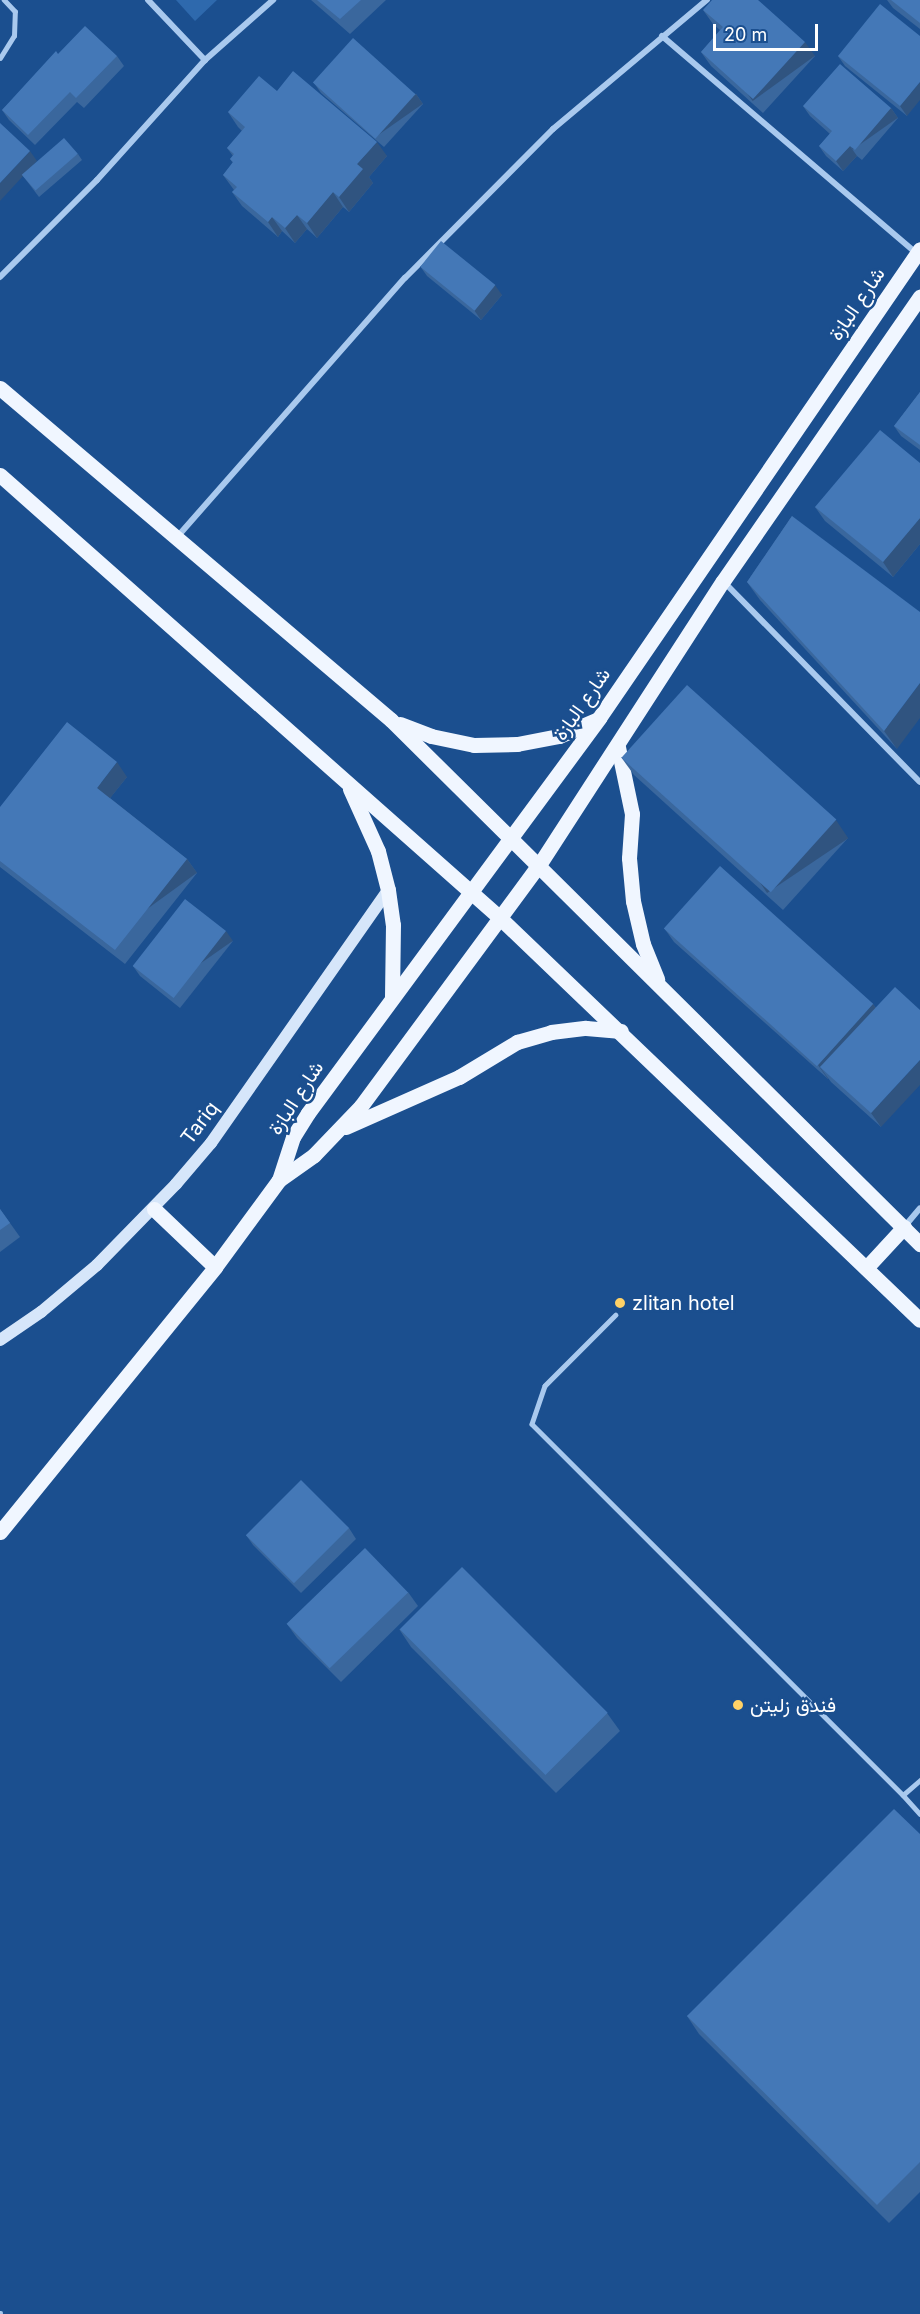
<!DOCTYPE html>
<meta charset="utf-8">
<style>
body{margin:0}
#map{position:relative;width:920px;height:2314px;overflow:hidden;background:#1b4f8f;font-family:Inter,Vazirmatn,sans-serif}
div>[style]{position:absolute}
.green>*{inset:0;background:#2e69ad}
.lane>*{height:4.5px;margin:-2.25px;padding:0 2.25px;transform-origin:2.25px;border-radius:2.25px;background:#a9c9ee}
.street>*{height:6px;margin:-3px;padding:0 3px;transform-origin:3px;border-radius:3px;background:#a9c9ee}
.secondary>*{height:12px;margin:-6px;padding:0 6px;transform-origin:6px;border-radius:6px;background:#d6e6fa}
.primary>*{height:15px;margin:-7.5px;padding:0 7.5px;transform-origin:7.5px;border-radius:7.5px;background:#f0f6ff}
.wall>*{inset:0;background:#3a679d}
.shaded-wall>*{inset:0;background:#305480;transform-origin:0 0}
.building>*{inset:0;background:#4478b7;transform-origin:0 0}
.dots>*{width:16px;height:16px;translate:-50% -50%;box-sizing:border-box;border:3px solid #1b4f8f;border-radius:50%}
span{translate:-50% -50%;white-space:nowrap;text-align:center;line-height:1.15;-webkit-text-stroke:5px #1b4f8f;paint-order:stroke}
.street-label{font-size:20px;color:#fff}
.poi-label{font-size:20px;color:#fff}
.left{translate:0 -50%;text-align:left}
.scale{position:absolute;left:713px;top:24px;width:105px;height:27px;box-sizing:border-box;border:3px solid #fff;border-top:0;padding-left:8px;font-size:18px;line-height:21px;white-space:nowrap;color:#fff;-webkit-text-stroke:4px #1b4f8f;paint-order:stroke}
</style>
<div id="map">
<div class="green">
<div style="clip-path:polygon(176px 0,217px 0,195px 21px)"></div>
</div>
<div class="lane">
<div style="left:0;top:58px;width:26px;rotate:-58deg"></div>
<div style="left:14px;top:36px;width:24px;rotate:-88deg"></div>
<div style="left:15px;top:12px;width:16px;rotate:-133deg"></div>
<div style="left:616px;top:1315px;width:100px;rotate:135deg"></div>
<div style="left:545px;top:1386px;width:40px;rotate:108.9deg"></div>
<div style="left:532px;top:1424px;width:525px;rotate:45deg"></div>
<div style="left:903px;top:1795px;width:23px;rotate:-41deg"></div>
<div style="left:903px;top:1795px;width:25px;rotate:48deg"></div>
<div style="left:0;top:2313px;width:1px"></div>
</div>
<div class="street">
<div style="left:148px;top:0;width:83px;rotate:46.5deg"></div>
<div style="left:662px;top:36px;width:335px;rotate:40.5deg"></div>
<div style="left:0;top:277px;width:137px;rotate:-45deg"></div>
<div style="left:97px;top:180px;width:161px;rotate:-48deg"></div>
<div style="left:205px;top:60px;width:91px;rotate:-41.4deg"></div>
<div style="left:178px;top:536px;width:344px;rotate:-48.7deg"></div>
<div style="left:405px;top:278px;width:210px;rotate:-45.2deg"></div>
<div style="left:553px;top:129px;width:201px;rotate:-40deg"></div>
<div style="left:723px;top:581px;width:281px;rotate:45.6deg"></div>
<div style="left:905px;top:1226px;width:23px;rotate:-50deg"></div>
</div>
<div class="secondary">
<div style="left:0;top:1340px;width:50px;rotate:-34.3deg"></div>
<div style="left:41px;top:1312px;width:73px;rotate:-40deg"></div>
<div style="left:97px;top:1265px;width:113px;rotate:-45.7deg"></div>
<div style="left:176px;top:1184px;width:54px;rotate:-49.5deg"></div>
<div style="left:211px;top:1143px;width:309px;rotate:-55deg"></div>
</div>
<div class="primary">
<div style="left:0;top:388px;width:513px;rotate:40.33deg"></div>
<div style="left:391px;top:720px;width:745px;rotate:44.73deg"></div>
<div style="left:0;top:475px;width:668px;rotate:41.54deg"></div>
<div style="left:500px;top:918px;width:581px;rotate:43.75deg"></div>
<div style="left:400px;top:724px;width:33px;rotate:21deg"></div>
<div style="left:431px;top:736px;width:44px;rotate:11.8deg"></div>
<div style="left:474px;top:745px;width:43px;rotate:-1.3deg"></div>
<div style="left:517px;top:744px;width:43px;rotate:-10.8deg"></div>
<div style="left:559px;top:736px;width:40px;rotate:-23.4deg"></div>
<div style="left:618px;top:747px;width:68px;rotate:78.2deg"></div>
<div style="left:632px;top:814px;width:44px;rotate:93.9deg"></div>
<div style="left:629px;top:858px;width:43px;rotate:84.7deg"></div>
<div style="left:633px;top:901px;width:44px;rotate:76.9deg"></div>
<div style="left:643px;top:944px;width:38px;rotate:68deg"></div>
<div style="left:350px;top:789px;width:68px;rotate:65.7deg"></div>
<div style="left:378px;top:851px;width:40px;rotate:75.6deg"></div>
<div style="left:388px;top:890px;width:35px;rotate:82deg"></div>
<div style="left:393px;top:925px;width:72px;rotate:90.8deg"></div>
<div style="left:346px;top:1127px;width:124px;rotate:-23.9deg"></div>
<div style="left:459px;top:1077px;width:68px;rotate:-31.1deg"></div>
<div style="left:517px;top:1042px;width:35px;rotate:-16deg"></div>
<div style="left:551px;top:1032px;width:35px;rotate:-7deg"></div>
<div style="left:586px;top:1028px;width:35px;rotate:5deg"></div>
<div style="left:279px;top:1180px;width:45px;rotate:-72deg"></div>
<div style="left:293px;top:1137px;width:28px;rotate:-58deg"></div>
<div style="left:308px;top:1113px;width:491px;rotate:-53.6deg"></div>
<div style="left:599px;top:718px;width:568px;rotate:-55.61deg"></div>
<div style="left:154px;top:1209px;width:84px;rotate:43.6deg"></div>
<div style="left:866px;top:1268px;width:56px;rotate:-47.2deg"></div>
<div style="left:0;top:1532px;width:341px;rotate:-50.9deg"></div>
<div style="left:215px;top:1267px;width:108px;rotate:-53.7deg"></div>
<div style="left:279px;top:1180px;width:43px;rotate:-35.5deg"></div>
<div style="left:314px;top:1155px;width:68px;rotate:-46.2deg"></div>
<div style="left:361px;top:1106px;width:300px;rotate:-53.6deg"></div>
<div style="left:539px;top:865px;width:338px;rotate:-57.1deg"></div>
<div style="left:723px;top:581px;width:346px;rotate:-55.3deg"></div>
</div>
<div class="wall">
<div style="clip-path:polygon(311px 0,386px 0,350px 34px)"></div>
<div style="clip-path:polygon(887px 0,920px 0,920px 29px,893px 8px)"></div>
<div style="clip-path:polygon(703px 10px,815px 56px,763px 113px,711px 66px,701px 52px,720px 30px,713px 24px)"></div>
<div style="clip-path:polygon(920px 36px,907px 116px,845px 66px,838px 56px)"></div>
<div style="clip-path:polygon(58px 54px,117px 56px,124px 66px,84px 108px,77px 102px,35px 145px,9px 120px,2px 110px)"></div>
<div style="clip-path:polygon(314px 83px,416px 94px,423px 104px,384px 147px,321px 93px)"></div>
<div style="clip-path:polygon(277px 91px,387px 156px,369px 177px,373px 183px,349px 212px,343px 207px,317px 238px,307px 229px,295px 243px,282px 231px,278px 237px,242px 206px,232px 192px,234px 190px,223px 175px,233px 163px,230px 159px,233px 156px,227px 148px,242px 131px,238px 127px,228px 112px)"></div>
<div style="clip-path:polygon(803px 106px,891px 108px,898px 118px,862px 160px,857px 156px,843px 171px,826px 156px,819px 146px,830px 134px,810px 116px)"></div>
<div style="clip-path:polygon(78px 154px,82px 160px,39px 197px,23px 176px,37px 161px,30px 168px)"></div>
<div style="clip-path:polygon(420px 266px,502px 295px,481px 320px,427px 276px)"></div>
<div style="clip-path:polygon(920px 392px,920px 450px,901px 436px,894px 426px)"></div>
<div style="clip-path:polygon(920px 463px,920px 544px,893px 577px,825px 521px,815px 507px)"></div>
<div style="clip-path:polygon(792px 516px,897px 749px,760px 600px,747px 582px)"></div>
<div style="clip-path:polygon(621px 757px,848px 838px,783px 910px,634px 775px)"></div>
<div style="clip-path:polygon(127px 777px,110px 798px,187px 859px,197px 873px,125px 964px,0 867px,0 807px)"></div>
<div style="clip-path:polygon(664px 928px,873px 1004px,876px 1008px,881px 1127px,831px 1082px,828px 1078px,828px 1079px,674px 942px)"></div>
<div style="clip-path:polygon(233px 941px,180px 1008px,140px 976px,133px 966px)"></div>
<div style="clip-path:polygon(0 1209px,20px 1237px,0 1252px)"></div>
<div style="clip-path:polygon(349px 1528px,356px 1539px,301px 1593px,253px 1545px,246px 1535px)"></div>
<div style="clip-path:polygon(408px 1592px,418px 1606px,341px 1682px,297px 1638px,287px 1624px)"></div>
<div style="clip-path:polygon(399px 1629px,607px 1713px,620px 1731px,556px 1793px,411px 1647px)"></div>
<div style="clip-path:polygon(920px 1834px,920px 2192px,889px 2223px,699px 2034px,687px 2016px)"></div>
</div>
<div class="shaded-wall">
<div style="left:805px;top:42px;width:17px;height:77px;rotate:54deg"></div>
<div style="clip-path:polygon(920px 82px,920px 100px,907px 116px,900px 106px)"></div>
<div style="left:416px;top:94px;width:12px;height:58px;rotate:55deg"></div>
<div style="left:891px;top:108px;width:12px;height:55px;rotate:55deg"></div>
<div style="clip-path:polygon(377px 142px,387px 156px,369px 177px,373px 183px,349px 212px,339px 197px,357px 164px)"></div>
<div style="clip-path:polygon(850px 146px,857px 156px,843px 171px,836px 161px)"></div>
<div style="clip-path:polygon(30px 151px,37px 161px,0 201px,0 183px)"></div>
<div style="clip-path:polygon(333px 192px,343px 207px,317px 238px,307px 223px)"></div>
<div style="clip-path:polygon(297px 215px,307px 229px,295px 243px,285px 228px)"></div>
<div style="clip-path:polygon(272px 217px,282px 231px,278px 237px,268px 222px)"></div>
<div style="clip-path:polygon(495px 285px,502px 295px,481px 320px,474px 310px)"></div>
<div style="clip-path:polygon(920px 518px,920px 544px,893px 577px,883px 562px)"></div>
<div style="clip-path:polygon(920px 683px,920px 718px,897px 749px,884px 731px)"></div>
<div style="clip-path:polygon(117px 762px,127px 777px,107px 802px,97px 788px)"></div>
<div style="left:836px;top:820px;width:22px;height:98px;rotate:56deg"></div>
<div style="left:187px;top:859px;width:17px;height:116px;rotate:54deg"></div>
<div style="left:226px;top:931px;width:12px;height:85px;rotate:55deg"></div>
<div style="clip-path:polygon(873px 1004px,883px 1018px,820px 1067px,828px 1078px,828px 1079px,818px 1065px)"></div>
<div style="clip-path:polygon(920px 1060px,920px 1085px,881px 1127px,871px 1113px)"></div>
</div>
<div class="building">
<div style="clip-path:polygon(317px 0,361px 0,340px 19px)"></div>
<div style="clip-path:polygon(712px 0,758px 0,805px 42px,753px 99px,701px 52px,723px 27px,703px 10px)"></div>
<div style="clip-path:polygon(891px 0,920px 0,920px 23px)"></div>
<div style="clip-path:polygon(880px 4px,920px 36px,920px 82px,900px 106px,838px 56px)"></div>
<div style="clip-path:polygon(85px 26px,117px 56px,76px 98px,70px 92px,28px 135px,2px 110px,56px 51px,58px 54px)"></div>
<div style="left:353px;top:38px;width:84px;height:60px;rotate:42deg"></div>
<div style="clip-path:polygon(840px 64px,891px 108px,855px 150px,850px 146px,836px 161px,819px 146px,832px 131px,803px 106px)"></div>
<div style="clip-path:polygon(293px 71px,377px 142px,357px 164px,363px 169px,339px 197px,333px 192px,307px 223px,297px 215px,285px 228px,272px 217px,268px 222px,232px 192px,237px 187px,223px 175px,233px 162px,230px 159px,234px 154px,227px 148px,245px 127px,228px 112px,259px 76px,277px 91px)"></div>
<div style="clip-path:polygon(0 123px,30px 151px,0 183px)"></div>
<div style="left:64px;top:138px;width:21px;height:56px;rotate:49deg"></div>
<div style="left:441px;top:241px;width:70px;height:33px;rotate:39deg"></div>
<div style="clip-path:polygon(920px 392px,920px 445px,894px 426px)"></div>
<div style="clip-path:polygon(880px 430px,920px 463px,920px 518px,883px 562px,815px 507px)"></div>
<div style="clip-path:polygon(792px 516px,920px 612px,920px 683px,884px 731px,747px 582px)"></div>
<div style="left:687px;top:685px;width:201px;height:98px;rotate:42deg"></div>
<div style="clip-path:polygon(67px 722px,117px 762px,97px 788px,187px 859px,115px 950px,0 861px,0 807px)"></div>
<div style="left:720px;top:866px;width:206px;height:84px;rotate:42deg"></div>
<div style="left:185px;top:899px;width:52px;height:85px;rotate:38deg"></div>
<div style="clip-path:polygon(895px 987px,920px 1010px,920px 1060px,871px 1113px,820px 1067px)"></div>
<div style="clip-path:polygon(0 1209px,10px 1223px,0 1230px)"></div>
<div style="left:301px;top:1480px;width:68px;height:78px;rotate:45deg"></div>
<div style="left:365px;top:1548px;width:62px;height:109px;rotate:46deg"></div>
<div style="left:462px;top:1567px;width:206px;height:88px;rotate:45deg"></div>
<div style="clip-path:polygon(894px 1809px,920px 1834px,920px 2162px,877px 2205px,687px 2016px)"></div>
</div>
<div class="dots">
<div style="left:620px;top:1303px;background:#ffd166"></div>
<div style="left:738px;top:1705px;background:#ffd166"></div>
</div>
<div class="street-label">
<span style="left:857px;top:304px;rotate:-56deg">شارع البازة</span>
<span style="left:582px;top:704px;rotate:-55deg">شارع البازة</span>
<span style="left:296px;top:1098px;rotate:-57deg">شارع البازة</span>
<span style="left:200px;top:1123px;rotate:-53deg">Tariq</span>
</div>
<div class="poi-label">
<span class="left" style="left:632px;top:1303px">zlitan hotel</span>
<span class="left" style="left:750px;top:1705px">فندق زليتن</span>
</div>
<div class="scale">20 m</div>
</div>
